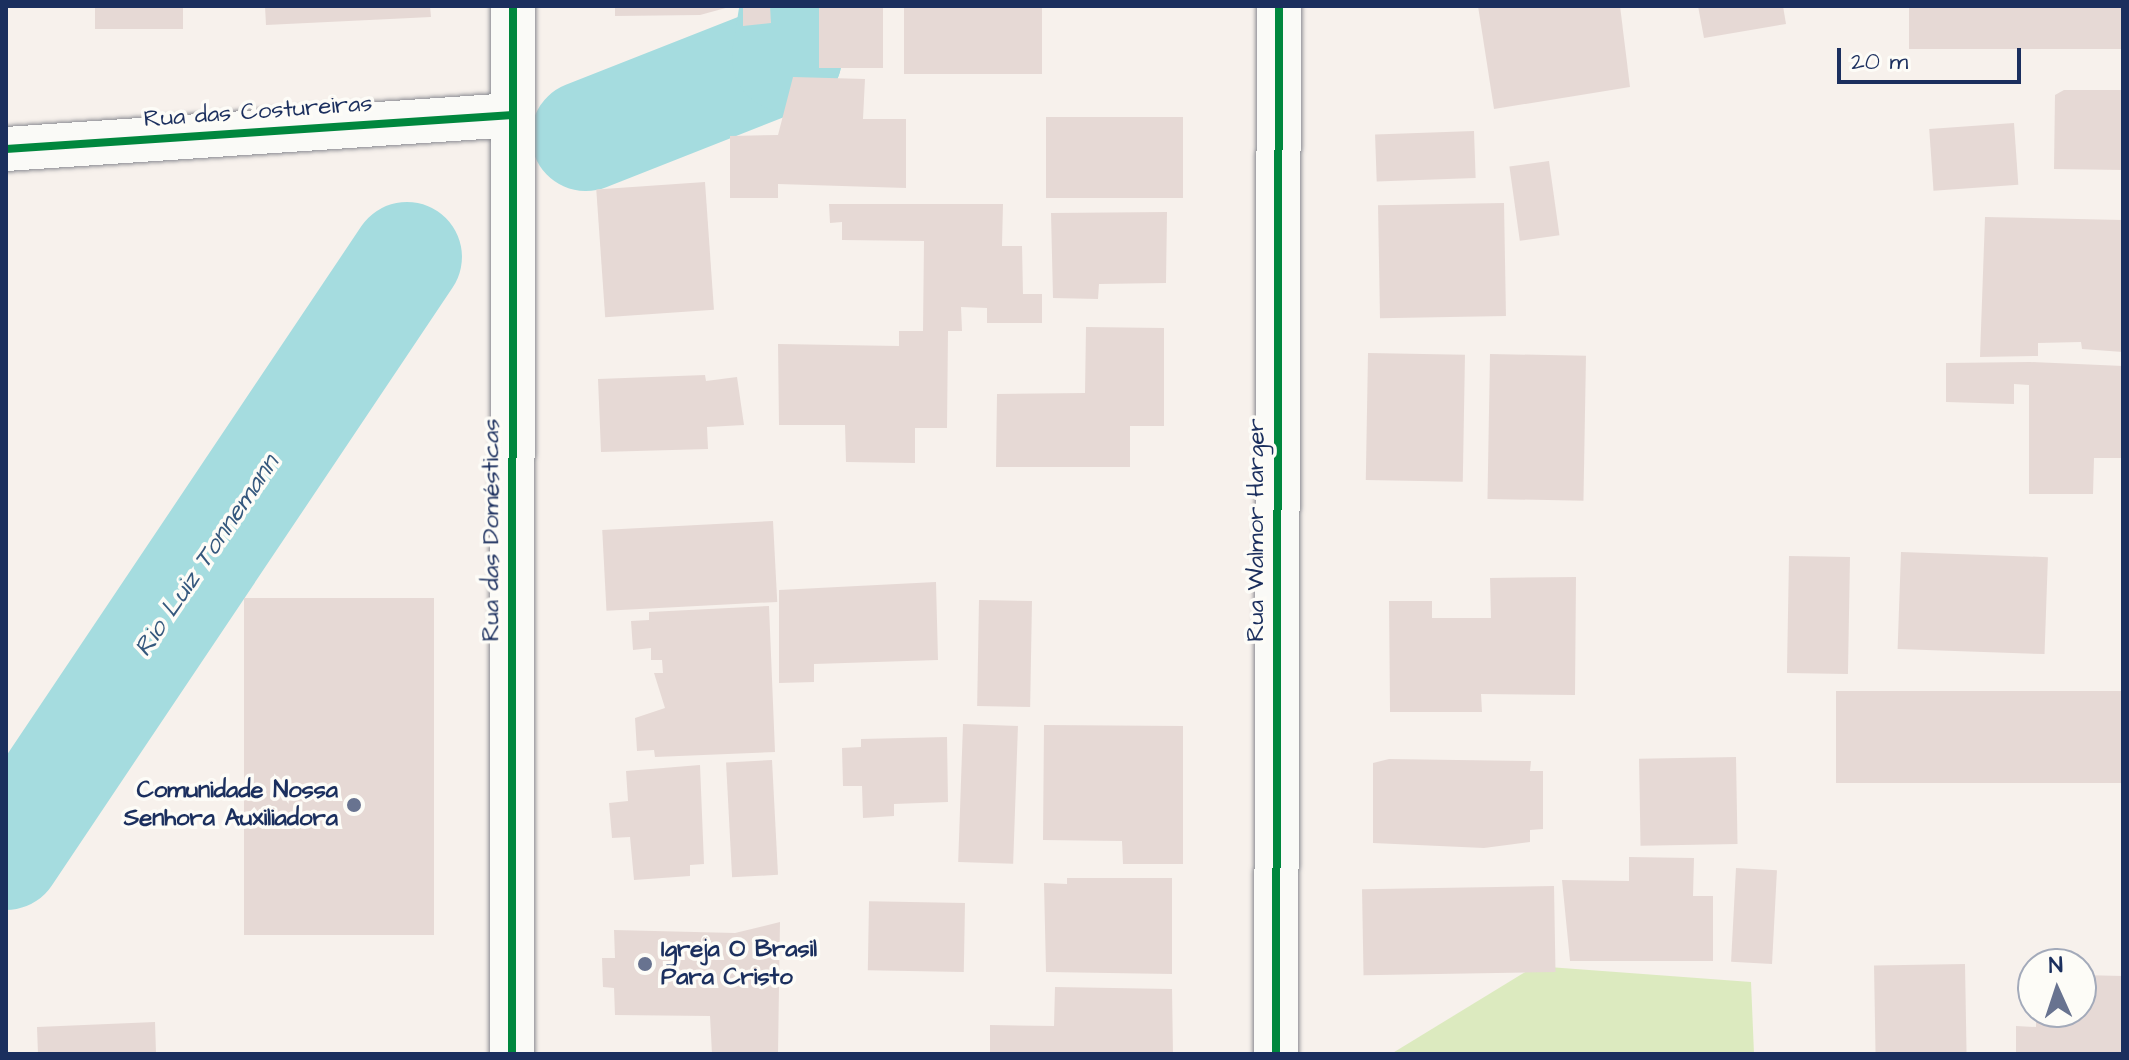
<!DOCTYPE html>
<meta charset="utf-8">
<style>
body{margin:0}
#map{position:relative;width:2129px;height:1060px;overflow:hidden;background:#f7f1ec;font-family:"Architects Daughter",sans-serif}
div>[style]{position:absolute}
.green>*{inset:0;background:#dceabf}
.river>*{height:110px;margin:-55px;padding:0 55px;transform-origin:55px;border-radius:55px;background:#a5dcdf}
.building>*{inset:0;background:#e6d9d5;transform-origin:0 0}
.roads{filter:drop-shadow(0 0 2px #8a8b92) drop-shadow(0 0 2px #8a8b92)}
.street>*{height:44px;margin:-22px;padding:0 22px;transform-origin:22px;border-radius:22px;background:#fafaf7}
.cycleway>*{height:8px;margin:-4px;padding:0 4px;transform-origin:4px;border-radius:4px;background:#00873e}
.dots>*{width:22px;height:22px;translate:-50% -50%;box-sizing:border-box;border:4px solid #fdfcf7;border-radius:50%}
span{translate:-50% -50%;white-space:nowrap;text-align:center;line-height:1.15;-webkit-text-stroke:7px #fdfcf7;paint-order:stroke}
.street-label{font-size:24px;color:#1b2f5e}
.poi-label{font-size:24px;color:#1b2f5e;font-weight:700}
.right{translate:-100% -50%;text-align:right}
.left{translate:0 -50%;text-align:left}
.water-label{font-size:26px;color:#35587d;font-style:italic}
.frame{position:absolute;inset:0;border:8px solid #1b2f5e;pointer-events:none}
.north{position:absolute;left:2017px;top:948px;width:80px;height:80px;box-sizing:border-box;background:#fdfcf7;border:2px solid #a3aaba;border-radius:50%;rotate:357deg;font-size:22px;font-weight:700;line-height:32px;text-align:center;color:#1b2f5e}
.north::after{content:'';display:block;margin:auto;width:28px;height:36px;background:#687390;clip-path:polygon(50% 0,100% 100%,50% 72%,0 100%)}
.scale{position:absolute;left:1837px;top:48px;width:184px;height:36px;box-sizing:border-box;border:4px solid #1b2f5e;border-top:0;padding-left:10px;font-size:24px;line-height:28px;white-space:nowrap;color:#1b2f5e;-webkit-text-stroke:6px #fdfcf7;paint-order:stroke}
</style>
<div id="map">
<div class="green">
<div style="clip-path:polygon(1535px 966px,1751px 982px,1754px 1054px,1391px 1054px)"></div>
</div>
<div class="river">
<div style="left:586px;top:136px;width:216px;rotate:-21.5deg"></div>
<div style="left:787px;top:57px;width:52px;rotate:-81.1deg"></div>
<div style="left:6px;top:855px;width:720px;rotate:-56.16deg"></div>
</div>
<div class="building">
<div style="left:95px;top:6px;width:88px;height:23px"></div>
<div style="clip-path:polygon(265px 6px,430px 6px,431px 17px,266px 25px)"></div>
<div style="clip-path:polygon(615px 6px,733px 6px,700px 15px,615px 16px)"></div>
<div style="clip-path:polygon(743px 6px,770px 6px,771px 23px,743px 26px)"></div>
<div style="left:819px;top:6px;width:64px;height:62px"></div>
<div style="left:904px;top:6px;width:138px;height:68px"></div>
<div style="clip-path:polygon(1478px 6px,1620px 6px,1630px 87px,1494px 109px)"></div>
<div style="clip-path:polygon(1698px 6px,1783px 6px,1786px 24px,1704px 38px)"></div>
<div style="left:1909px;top:6px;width:214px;height:43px"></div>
<div style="clip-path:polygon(793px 77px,865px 79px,863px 119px,906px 119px,906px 188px,778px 184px,778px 198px,730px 198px,730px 136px,778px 135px)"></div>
<div style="clip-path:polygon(2064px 90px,2123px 90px,2123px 170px,2054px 169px,2055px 95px)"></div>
<div style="left:1046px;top:117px;width:137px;height:81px"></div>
<div style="left:2014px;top:123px;width:62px;height:85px;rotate:86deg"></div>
<div style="left:1474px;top:131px;width:47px;height:99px;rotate:88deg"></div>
<div style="left:1549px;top:161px;width:75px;height:40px;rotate:82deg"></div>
<div style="left:705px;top:182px;width:128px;height:109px;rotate:86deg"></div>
<div style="left:1504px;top:203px;width:113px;height:126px;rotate:89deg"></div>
<div style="clip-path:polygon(829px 204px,1003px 204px,1002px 246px,1022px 246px,1023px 294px,1042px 294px,1042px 323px,987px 323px,987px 308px,961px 307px,962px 331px,948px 331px,947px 428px,915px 428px,915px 463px,846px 462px,845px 425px,779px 425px,778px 344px,899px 346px,899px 331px,923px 331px,924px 241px,842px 240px,842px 222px,830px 223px)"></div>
<div style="clip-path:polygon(1167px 212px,1166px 283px,1099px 284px,1098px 299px,1053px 298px,1051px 213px)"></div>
<div style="clip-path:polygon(1985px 217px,2123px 220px,2123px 352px,2082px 349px,2081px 342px,2038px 343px,2038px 356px,1980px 357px)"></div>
<div style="clip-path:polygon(1086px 327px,1164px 328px,1164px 426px,1130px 426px,1130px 467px,996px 467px,997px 394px,1085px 393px)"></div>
<div style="left:1368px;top:353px;width:97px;height:127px;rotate:1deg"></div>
<div style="left:1490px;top:354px;width:96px;height:145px;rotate:1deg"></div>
<div style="clip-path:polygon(2030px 362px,2123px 366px,2123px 458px,2094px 458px,2093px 494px,2029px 494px,2029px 385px,2014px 384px,2014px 404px,1946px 402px,1946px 363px)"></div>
<div style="clip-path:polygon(705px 375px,706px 381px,737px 377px,744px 425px,707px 427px,708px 449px,601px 452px,598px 379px)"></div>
<div style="left:773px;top:521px;width:81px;height:171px;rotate:87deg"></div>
<div style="left:1901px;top:552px;width:147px;height:97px;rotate:2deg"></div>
<div style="left:1789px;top:556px;width:61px;height:117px;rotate:1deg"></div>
<div style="clip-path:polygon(1576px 577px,1575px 695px,1481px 694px,1482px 712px,1390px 712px,1389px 601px,1432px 601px,1432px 618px,1491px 618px,1490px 578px)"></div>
<div style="clip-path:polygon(936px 582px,938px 660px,814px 664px,814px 682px,779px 683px,779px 590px)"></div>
<div style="left:244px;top:598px;width:190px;height:337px"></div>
<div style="left:979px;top:600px;width:53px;height:106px;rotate:1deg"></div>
<div style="clip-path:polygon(769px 606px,775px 752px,655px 757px,654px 750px,637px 751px,635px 718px,665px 708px,654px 673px,663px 673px,662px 660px,651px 660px,651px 648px,633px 650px,631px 621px,649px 620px,649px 612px)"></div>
<div style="left:2123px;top:691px;width:92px;height:287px;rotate:90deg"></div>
<div style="left:963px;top:724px;width:55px;height:138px;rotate:2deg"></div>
<div style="clip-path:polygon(1044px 725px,1183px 726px,1183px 864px,1123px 864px,1122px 841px,1043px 840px)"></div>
<div style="clip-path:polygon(947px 737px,948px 802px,894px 804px,894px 816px,863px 818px,862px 786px,843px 786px,842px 748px,861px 747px,861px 739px)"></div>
<div style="left:1736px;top:757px;width:87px;height:97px;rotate:89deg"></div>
<div style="clip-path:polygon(1389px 759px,1531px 761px,1530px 771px,1543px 771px,1543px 829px,1530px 830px,1530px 842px,1484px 848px,1373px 843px,1373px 763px)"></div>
<div style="left:772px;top:760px;width:115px;height:46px;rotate:87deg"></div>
<div style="clip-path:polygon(700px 765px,704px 864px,690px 865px,690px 876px,634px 880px,630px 837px,612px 838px,609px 803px,628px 801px,626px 771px)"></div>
<div style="clip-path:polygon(1629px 857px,1694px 858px,1693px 896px,1713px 896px,1713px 961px,1570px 961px,1562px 880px,1629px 881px)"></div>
<div style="left:1736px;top:868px;width:41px;height:94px;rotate:3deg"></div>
<div style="clip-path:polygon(1067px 878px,1172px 878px,1172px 974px,1046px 972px,1044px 883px,1067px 884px)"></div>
<div style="left:1554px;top:886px;width:86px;height:192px;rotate:89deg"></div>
<div style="left:965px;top:903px;width:69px;height:96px;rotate:91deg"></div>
<div style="clip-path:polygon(780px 922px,778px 1054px,712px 1054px,710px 1016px,615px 1015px,614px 988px,603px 987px,602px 958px,615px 958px,614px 930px,735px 933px)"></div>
<div style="left:1965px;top:964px;width:90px;height:91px;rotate:89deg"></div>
<div style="clip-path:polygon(2081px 975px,2123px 976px,2123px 1054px,2016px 1054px,2016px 1026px,2036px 1027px,2036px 1012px,2081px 1012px)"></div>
<div style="clip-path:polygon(1055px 987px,1172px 989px,1173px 1054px,990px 1054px,990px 1025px,1054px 1026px)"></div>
<div style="clip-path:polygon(155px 1022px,156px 1054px,38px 1054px,37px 1027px)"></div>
</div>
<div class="roads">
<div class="street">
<div style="left:6px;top:149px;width:508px;rotate:-3.84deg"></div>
<div style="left:512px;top:1054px;width:1048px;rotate:-89.95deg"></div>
<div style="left:1276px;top:1054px;width:1048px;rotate:-89.84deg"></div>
</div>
</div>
<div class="cycleway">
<div style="left:6px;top:149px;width:508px;rotate:-3.84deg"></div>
<div style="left:512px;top:1054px;width:1048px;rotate:-89.95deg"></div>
<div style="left:1276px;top:1054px;width:1048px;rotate:-89.84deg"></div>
</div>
<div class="dots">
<div style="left:354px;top:805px;background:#687390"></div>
<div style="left:645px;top:964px;background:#687390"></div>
</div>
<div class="street-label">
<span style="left:258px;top:112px;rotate:-4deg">Rua das Costureiras</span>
<span style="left:492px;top:530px;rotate:-90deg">Rua das Domésticas</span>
<span style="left:1257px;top:530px;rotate:-90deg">Rua Walmor Harger</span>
</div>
<div class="poi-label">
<span class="right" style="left:338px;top:805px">Comunidade Nossa<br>Senhora Auxiliadora</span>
<span class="left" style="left:661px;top:964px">Igreja O Brasil<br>Para Cristo</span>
</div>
<div class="water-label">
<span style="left:207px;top:556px;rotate:-56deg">Rio Luiz Tonnemann</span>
</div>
<div class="frame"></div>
<div class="north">N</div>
<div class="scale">20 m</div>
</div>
